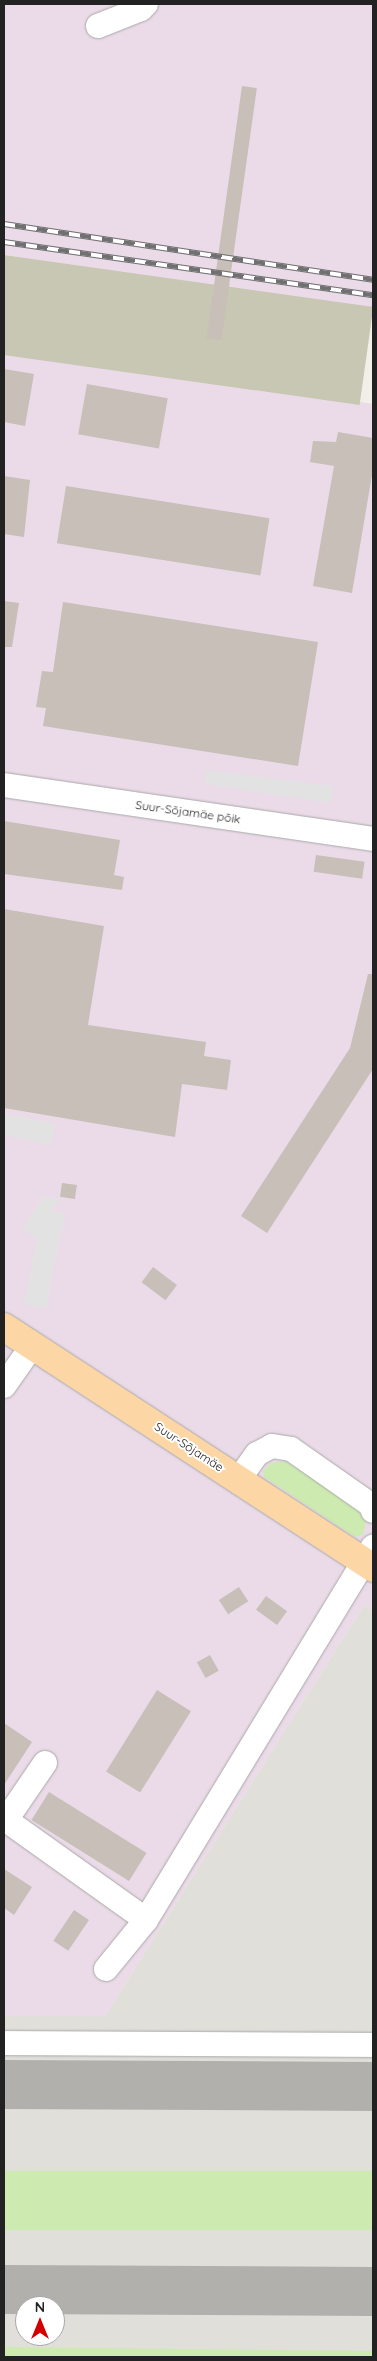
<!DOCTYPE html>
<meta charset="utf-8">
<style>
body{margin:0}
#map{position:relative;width:377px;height:2361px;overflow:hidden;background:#f2efe9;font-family:Quicksand,sans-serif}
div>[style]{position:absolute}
.industrial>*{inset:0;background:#ebdbe8}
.airport>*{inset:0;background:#e1dfda}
.construction>*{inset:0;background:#c7c7b4;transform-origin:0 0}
.grass>*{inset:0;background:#cdebb0;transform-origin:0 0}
.parking>*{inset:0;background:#e2e2e2}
.taxiway>*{height:49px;margin:-24.5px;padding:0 24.5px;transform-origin:24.5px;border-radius:24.5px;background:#b1b0ac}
.building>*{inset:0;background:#c7bfb8;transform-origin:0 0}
.roads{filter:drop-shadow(0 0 1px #a9a9a9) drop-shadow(0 0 1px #a9a9a9)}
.minor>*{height:24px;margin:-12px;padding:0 12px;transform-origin:12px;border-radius:12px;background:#fff}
.major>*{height:28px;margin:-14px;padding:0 14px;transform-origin:14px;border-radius:14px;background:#fcd6a4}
.rail>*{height:5.5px;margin-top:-2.75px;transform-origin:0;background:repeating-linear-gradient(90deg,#fff 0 11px,#707070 0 22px);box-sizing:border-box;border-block:1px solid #707070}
span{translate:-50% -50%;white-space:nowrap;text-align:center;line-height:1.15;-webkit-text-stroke:4px #fff;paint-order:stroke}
.street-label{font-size:12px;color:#222}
.frame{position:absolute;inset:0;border:5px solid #222;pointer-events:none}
.north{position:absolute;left:15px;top:2296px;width:50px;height:50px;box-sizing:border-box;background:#fff;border:1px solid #a7a7a7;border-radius:50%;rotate:0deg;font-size:14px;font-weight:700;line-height:20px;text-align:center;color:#222}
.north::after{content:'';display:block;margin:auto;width:18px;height:22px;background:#d40000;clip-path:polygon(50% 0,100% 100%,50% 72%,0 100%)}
</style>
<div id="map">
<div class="industrial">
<div style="clip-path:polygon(4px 4px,373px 4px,373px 308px,4px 255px)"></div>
<div style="clip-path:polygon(4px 343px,373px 404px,373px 1611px,364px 1605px,105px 2016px,4px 2016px)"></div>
</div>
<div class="airport">
<div style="clip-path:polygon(evenodd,364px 1605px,373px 1611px,373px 2357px,4px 2357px,4px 2016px,105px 2016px,364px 1605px,25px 2306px,55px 2306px,55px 2336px,25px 2336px,25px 2306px)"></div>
</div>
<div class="construction">
<div style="left:4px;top:255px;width:373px;height:99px;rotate:8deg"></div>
</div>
<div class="grass">
<div style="clip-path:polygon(285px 1461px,355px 1506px,366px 1522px,363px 1535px,355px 1537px,264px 1477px,263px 1471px,271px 1463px)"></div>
<div style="left:4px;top:2171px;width:369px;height:59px"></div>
<div style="clip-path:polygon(4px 2347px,373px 2351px,373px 2357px,4px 2357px)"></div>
</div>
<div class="parking">
<div style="clip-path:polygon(206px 770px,333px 786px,331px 803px,205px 784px)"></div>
<div style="clip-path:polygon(4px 1114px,55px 1123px,52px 1145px,4px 1135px)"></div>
<div style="clip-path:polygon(43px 1197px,60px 1199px,51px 1212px,65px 1214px,46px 1309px,24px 1304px,37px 1239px,23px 1228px)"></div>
</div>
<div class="taxiway">
<div style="left:4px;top:2084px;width:369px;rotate:0.3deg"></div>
<div style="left:4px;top:2289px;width:369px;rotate:0.3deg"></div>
</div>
<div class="building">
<div style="left:242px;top:86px;width:15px;height:255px;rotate:8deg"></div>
<div style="clip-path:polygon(4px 369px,34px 374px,25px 426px,4px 422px)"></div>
<div style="left:87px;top:384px;width:82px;height:51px;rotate:10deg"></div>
<div style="clip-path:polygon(338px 432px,373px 438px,373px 469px,352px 593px,313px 586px,334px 466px,310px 462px,313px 441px,336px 442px)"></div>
<div style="clip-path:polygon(4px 476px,30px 480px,24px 537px,4px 534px)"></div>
<div style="left:66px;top:486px;width:206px;height:58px;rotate:9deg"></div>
<div style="clip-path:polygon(4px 601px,19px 603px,12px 647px,4px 647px)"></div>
<div style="clip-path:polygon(63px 602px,318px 642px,298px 766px,43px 726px,46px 708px,36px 707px,42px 671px,53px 672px)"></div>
<div style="clip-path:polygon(4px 821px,120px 840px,114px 875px,124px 877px,122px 890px,4px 874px)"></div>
<div style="left:316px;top:855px;width:49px;height:17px;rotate:8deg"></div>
<div style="clip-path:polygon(4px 909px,104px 926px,88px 1025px,206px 1042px,204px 1056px,231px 1060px,227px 1090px,182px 1084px,175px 1137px,4px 1108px)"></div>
<div style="clip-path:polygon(368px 974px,373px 974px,373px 1069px,267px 1233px,241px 1216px,350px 1048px)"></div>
<div style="left:62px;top:1183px;width:15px;height:14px;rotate:8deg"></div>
<div style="left:153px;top:1267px;width:30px;height:19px;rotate:37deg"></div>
<div style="left:239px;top:1587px;width:17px;height:24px;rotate:57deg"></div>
<div style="left:266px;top:1596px;width:26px;height:17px;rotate:36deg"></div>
<div style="left:210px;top:1655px;width:18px;height:15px;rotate:61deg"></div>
<div style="left:157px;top:1690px;width:40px;height:96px;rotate:32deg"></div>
<div style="clip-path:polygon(4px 1723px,32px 1742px,4px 1785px)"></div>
<div style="left:49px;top:1792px;width:115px;height:33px;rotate:32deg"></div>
<div style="clip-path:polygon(4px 1869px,32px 1887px,14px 1915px,4px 1908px)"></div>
<div style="left:74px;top:1910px;width:18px;height:37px;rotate:34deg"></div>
</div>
<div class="roads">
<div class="minor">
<div style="left:98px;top:26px;width:46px;rotate:-21.6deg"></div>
<div style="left:141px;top:9px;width:7px;rotate:-45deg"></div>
<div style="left:4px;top:785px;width:373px;rotate:8.3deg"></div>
<div style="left:4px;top:1386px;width:49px;rotate:-55deg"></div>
<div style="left:238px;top:1480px;width:32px;rotate:-54deg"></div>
<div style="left:257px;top:1454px;width:17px;rotate:-28deg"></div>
<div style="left:272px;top:1446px;width:19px;rotate:9deg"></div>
<div style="left:291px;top:1449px;width:98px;rotate:35deg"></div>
<div style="left:371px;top:1505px;width:6px;rotate:72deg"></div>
<div style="left:45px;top:1763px;width:69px;rotate:124.4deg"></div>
<div style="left:6px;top:1820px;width:172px;rotate:35.5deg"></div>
<div style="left:106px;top:1969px;width:63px;rotate:-50.8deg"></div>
<div style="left:146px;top:1920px;width:437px;rotate:-58.7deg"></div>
<div style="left:4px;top:2043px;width:369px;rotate:0.3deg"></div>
</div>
<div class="major">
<div style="left:4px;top:1327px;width:441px;rotate:33.1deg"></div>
</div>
</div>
<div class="rail">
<div style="left:4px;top:224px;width:373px;rotate:8.6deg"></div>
<div style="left:4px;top:242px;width:373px;rotate:8.2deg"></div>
</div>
<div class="street-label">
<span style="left:188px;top:812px;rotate:8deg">Suur-Sõjamäe põik</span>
<span style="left:189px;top:1447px;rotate:33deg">Suur-Sõjamäe</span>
</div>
<div class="frame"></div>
<div class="north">N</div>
</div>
